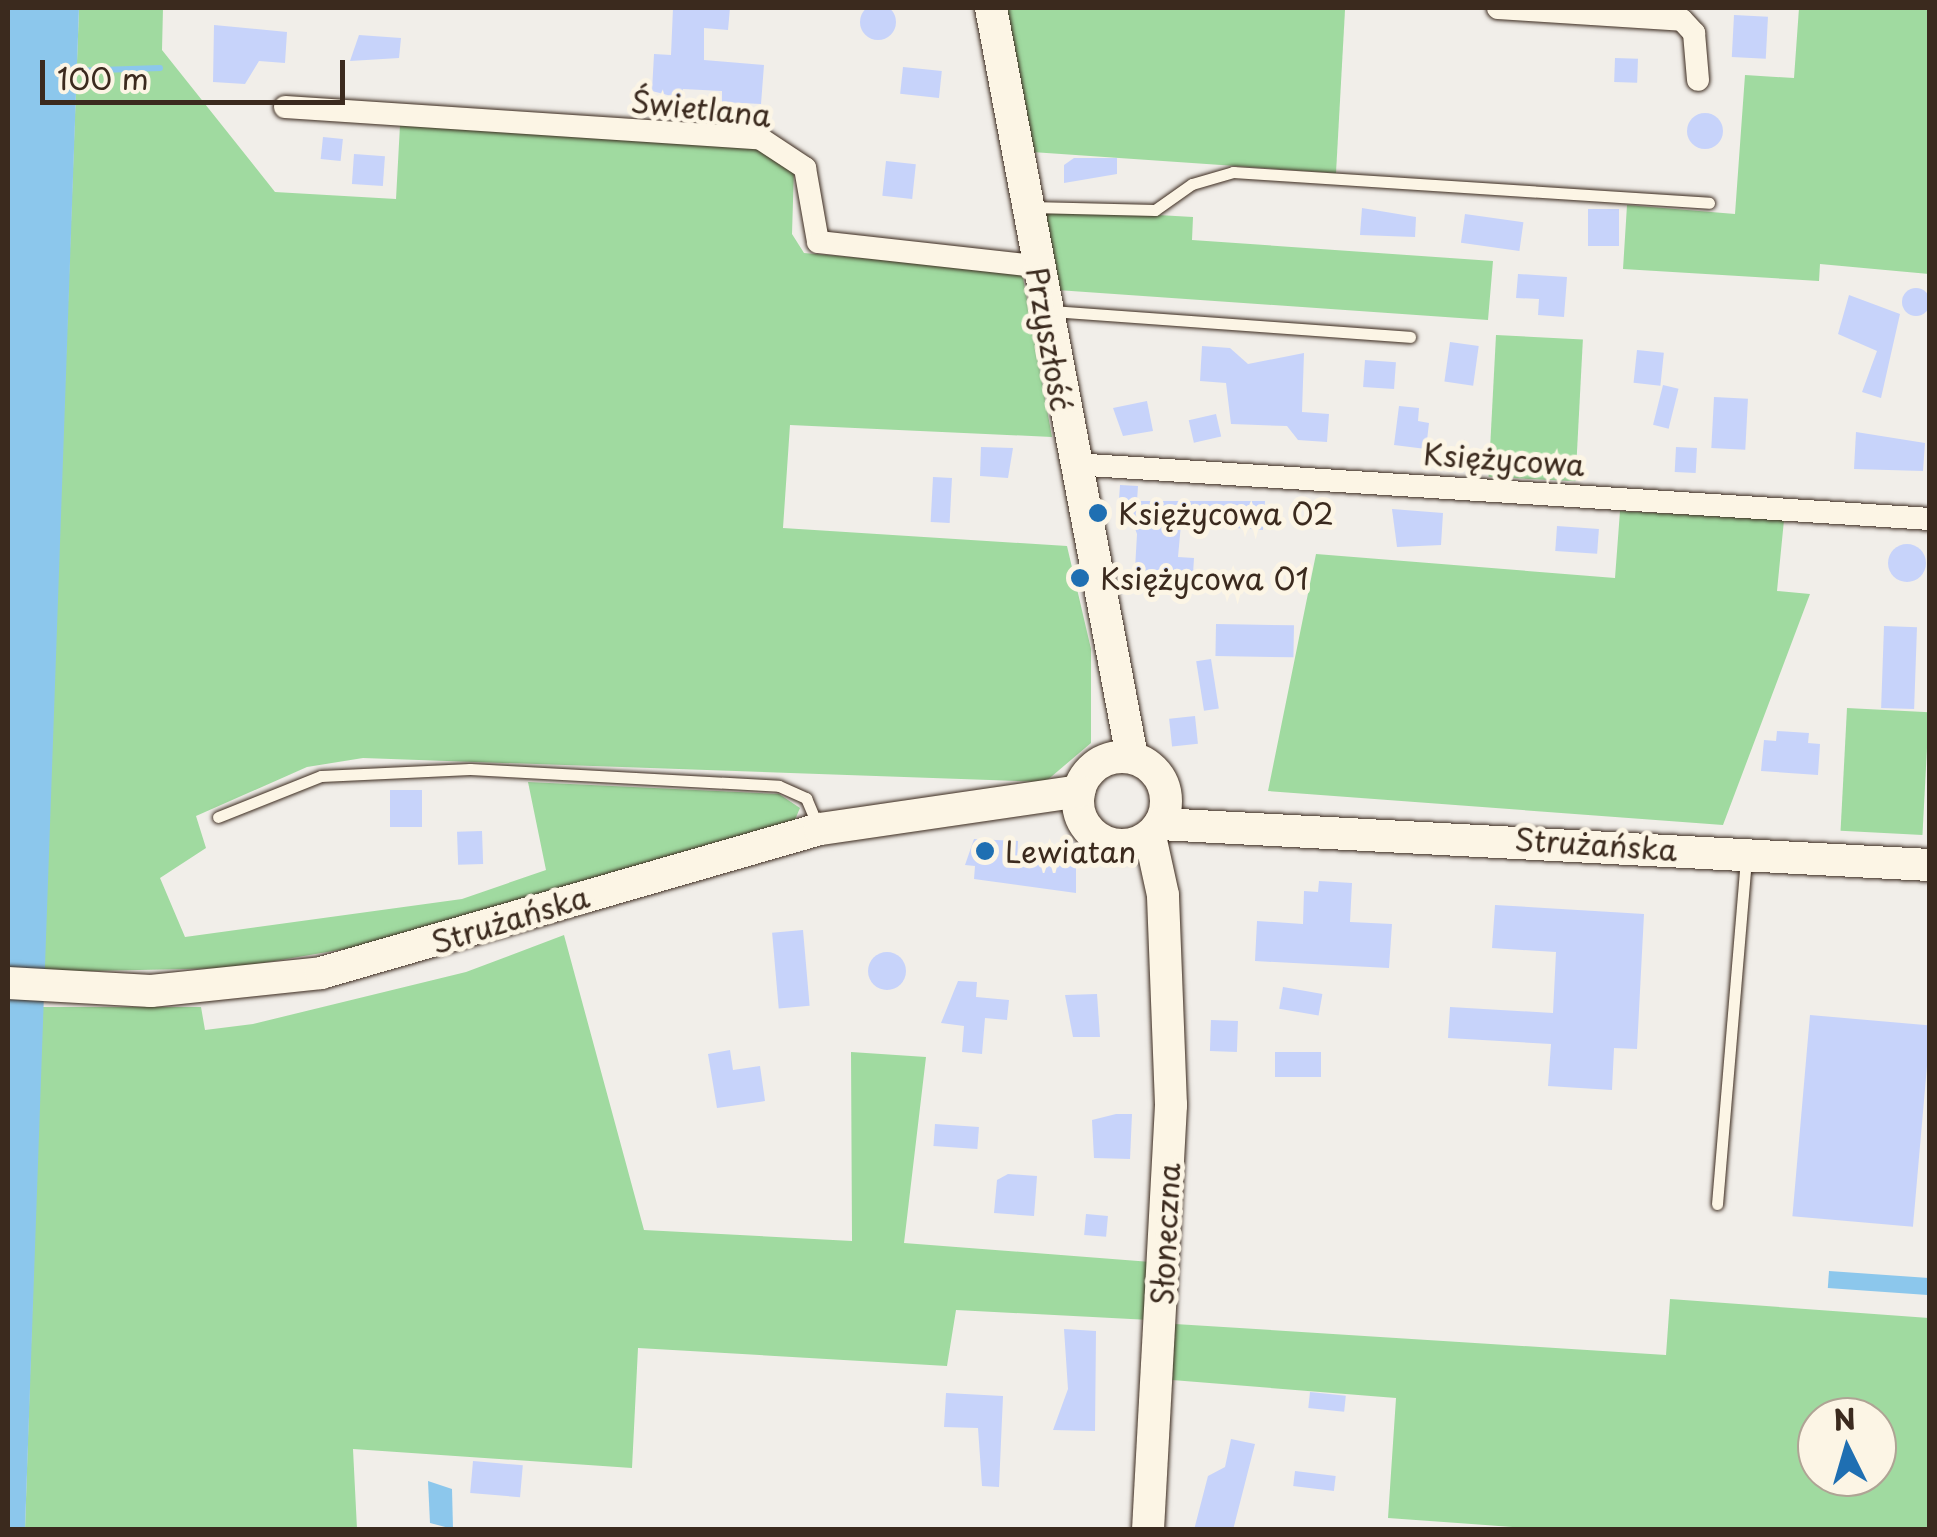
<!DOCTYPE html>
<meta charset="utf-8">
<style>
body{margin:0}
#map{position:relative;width:1937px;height:1537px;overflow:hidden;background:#f1eee9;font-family:"Playpen Sans",sans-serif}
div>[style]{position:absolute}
.green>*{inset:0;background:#a0daa0;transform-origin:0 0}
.water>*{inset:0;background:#8cc7ec;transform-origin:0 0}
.stream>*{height:6px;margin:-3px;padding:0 3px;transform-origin:3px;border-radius:3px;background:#8cc7ec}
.building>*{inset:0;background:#c7d3fa;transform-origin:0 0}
.round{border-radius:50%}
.roads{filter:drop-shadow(0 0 2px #3b2a1e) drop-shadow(0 0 2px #3b2a1e)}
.lane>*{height:11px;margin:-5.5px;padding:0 5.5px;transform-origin:5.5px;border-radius:5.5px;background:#fcf5e5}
.street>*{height:22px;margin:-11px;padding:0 11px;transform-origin:11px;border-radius:11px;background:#fcf5e5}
.secondary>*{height:32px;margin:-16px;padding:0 16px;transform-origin:16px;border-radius:16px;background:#fcf5e5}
.secondary>.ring{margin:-16px;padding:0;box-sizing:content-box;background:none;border:32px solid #fcf5e5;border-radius:50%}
.dots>*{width:28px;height:28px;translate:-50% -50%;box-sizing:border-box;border:5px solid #fcf5e5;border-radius:50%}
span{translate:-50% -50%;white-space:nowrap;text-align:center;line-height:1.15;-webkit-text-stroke:10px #fcf5e5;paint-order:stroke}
.street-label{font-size:30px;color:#3b2a1e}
.poi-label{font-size:30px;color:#3b2a1e}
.left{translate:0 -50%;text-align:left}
.frame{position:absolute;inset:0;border:10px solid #3b2a1e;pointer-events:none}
.north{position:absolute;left:1797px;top:1397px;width:100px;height:100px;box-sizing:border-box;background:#fcf5e5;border:2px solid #afa495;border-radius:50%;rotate:355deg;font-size:28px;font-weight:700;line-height:40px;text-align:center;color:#3b2a1e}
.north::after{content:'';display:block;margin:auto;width:35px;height:45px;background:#1f6fb2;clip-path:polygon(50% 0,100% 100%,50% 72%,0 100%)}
.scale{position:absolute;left:40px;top:60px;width:305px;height:45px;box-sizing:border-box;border:5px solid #3b2a1e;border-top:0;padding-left:12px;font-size:30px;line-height:35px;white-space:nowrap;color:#3b2a1e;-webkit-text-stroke:8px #fcf5e5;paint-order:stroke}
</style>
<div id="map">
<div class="green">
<div style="clip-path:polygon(79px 8px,163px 8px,162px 50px,275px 192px,396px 199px,400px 125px,762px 148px,794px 168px,792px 234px,804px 253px,1022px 272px,1052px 437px,790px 425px,783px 528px,1067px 546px,1091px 649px,1091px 743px,1045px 782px,363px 758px,307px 767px,196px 816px,206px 848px,160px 878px,185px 937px,462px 899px,546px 870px,528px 782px,779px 794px,800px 808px,794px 822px,392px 941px,234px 968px,43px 972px)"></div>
<div style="clip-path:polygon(1006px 8px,1345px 10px,1336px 173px,1032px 152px)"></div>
<div style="clip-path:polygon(1799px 8px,1929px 8px,1929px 274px,1820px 264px,1819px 281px,1623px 269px,1627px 205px,1735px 214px,1745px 75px,1794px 78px)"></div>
<div style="clip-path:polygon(1052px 209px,1193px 217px,1192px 240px,1493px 261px,1488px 320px,1057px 290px,1043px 215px)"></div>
<div style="left:1496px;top:335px;width:87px;height:142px;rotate:3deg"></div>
<div style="clip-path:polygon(1620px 511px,1784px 520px,1777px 591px,1810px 594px,1723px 825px,1268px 791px,1316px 554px,1615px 578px)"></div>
<div style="left:1847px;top:708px;width:82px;height:123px;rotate:3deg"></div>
<div style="clip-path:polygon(564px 935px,644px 1230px,852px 1241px,851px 1052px,926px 1057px,904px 1243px,1151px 1262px,1150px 1320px,956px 1310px,947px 1366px,638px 1348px,632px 1468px,353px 1449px,357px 1529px,25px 1530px,42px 1007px,201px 1007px,205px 1030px,253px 1024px,466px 972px)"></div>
<div style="clip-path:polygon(evenodd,1670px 1299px,1929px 1318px,1929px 1529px,1555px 1530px,1388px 1518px,1396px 1398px,1172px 1380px,1175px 1324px,1666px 1355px,1670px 1299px,1817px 1417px,1877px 1417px,1877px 1477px,1817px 1477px,1817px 1417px)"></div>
</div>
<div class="water">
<div style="clip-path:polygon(8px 8px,79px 8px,25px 1529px,8px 1530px)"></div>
<div style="left:1829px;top:1271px;width:100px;height:17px;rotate:4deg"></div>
<div style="clip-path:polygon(428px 1481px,452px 1489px,453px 1529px,430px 1523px)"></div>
</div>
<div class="stream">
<div style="left:71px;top:71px;width:89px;rotate:-1.9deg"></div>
</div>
<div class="building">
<div class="round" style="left:860px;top:4px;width:36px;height:36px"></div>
<div style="clip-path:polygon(673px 8px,730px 8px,728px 30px,704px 28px,704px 60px,764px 65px,761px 104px,722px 102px,722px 91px,683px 89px,683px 99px,652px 91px,654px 54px,671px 55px)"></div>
<div style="left:1734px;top:15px;width:34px;height:42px;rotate:3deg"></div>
<div style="clip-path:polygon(214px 25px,287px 32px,285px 63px,259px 61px,245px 84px,213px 82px)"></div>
<div style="clip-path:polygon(359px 35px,401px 38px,399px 58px,350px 61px)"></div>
<div style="left:1615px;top:58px;width:23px;height:24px;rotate:2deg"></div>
<div style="left:903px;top:67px;width:39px;height:27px;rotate:6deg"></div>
<div class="round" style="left:1687px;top:113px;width:36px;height:36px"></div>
<div style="left:323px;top:137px;width:20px;height:22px;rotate:6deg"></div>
<div style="left:354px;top:154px;width:31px;height:30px;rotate:4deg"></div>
<div style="clip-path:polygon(1074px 158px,1117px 158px,1117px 174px,1064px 183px,1064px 165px)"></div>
<div style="left:886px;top:161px;width:30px;height:35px;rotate:6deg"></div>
<div style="clip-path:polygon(1362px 208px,1416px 217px,1415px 237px,1360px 235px)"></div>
<div style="left:1588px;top:209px;width:31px;height:37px"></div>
<div style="left:1465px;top:214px;width:59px;height:29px;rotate:8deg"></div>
<div style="clip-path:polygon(1518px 274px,1567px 277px,1564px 317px,1538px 315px,1539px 299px,1516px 298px)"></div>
<div class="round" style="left:1902px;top:288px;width:28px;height:28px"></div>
<div style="clip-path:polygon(1849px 295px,1900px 314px,1881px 398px,1862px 392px,1877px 351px,1838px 334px)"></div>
<div style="left:1450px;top:342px;width:29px;height:40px;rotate:8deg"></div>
<div style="clip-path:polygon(1202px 346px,1230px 348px,1248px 364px,1304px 353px,1302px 412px,1329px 414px,1327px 442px,1298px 440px,1287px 426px,1231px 424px,1226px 383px,1200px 381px)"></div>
<div style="left:1637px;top:350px;width:27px;height:33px;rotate:6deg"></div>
<div style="left:1365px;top:360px;width:31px;height:27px;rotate:4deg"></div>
<div style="left:1663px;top:385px;width:16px;height:41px;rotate:14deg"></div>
<div style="left:1714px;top:397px;width:34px;height:51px;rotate:3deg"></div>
<div style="clip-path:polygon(1147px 401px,1153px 431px,1123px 436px,1113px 408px)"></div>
<div style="clip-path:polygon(1399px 406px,1419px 408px,1418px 421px,1429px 423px,1426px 449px,1394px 445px)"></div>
<div style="left:1216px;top:414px;width:23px;height:28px;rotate:77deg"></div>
<div style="clip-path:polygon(1856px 432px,1925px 443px,1923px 471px,1854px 469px)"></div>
<div style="clip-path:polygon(981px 447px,1013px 448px,1008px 478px,980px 476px)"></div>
<div style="left:1676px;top:447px;width:21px;height:25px;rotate:3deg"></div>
<div style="left:933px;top:477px;width:19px;height:45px;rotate:3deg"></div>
<div style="clip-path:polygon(1120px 485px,1138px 486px,1137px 501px,1265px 501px,1263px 530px,1181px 524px,1178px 557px,1194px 558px,1192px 590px,1134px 587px,1137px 534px,1130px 515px,1118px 514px)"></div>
<div style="clip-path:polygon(1392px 509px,1443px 513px,1441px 545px,1397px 547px)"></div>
<div style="left:1557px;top:526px;width:42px;height:25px;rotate:4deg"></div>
<div class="round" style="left:1888px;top:544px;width:38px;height:38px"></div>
<div style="left:1216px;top:624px;width:78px;height:32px;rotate:1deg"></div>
<div style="left:1884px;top:626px;width:33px;height:82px;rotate:2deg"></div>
<div style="left:1211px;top:659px;width:50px;height:15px;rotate:81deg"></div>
<div style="left:1195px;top:716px;width:28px;height:26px;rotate:84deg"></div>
<div style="clip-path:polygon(1777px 731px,1809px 733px,1808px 743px,1820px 744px,1818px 775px,1761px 771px,1764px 740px,1776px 741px)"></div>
<div style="left:422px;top:790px;width:37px;height:32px;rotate:90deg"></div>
<div style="left:482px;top:831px;width:33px;height:25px;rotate:88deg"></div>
<div style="clip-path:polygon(974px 839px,1018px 841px,1017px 863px,1076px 864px,1076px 893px,974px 879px,975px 866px,965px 865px)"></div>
<div style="clip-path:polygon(1319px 881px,1352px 883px,1350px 922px,1392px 924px,1389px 968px,1255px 961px,1257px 921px,1303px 924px,1304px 891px,1318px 892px)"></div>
<div style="clip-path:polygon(1495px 905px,1644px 914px,1637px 1049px,1614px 1048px,1612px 1090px,1548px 1086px,1551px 1044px,1448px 1038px,1450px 1007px,1553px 1013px,1556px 952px,1492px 948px)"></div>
<div style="left:803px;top:930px;width:76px;height:31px;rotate:85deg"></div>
<div class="round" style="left:868px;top:952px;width:38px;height:38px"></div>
<div style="clip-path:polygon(958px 981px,977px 982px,976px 997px,1009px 1000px,1007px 1020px,985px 1018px,982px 1054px,962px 1052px,964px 1026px,941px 1023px)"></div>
<div style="left:1283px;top:987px;width:40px;height:22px;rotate:10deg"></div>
<div style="clip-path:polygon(1097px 994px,1100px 1037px,1073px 1037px,1065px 995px)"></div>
<div style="left:1810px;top:1015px;width:121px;height:202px;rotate:5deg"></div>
<div style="left:1211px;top:1020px;width:27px;height:31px;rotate:2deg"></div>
<div style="clip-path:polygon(730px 1050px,733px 1070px,760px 1066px,765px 1101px,717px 1108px,708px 1054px)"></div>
<div style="left:1275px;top:1052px;width:46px;height:25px"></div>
<div style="clip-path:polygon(1116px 1114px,1132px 1114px,1130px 1159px,1094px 1158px,1092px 1120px)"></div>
<div style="left:935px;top:1124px;width:44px;height:22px;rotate:4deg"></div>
<div style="clip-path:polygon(1008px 1174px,1037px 1176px,1034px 1216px,994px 1213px,997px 1180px)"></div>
<div style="left:1086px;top:1214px;width:22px;height:21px;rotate:5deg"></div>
<div style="clip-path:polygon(1064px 1329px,1096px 1331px,1095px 1431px,1053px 1430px,1068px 1389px)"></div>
<div style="left:1310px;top:1392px;width:36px;height:16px;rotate:6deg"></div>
<div style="clip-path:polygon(946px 1393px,1003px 1396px,999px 1487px,982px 1486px,978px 1428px,944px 1427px)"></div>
<div style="clip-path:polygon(1231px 1439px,1255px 1444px,1233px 1530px,1194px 1530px,1208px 1476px,1225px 1467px)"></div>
<div style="left:473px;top:1461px;width:50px;height:32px;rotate:5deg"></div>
<div style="left:1295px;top:1471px;width:41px;height:15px;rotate:7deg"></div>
</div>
<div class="roads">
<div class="lane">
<div style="left:1031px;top:207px;width:124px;rotate:1.4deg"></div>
<div style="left:1155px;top:210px;width:45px;rotate:-35.1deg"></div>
<div style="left:1192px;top:184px;width:43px;rotate:-16.3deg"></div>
<div style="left:1233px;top:172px;width:477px;rotate:3.7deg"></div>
<div style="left:1050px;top:311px;width:361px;rotate:4.1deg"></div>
<div style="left:218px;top:817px;width:111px;rotate:-21.7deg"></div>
<div style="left:321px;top:776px;width:149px;rotate:-2.7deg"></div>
<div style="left:470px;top:769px;width:309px;rotate:3.1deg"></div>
<div style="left:779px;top:786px;width:30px;rotate:24deg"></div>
<div style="left:806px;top:798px;width:30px;rotate:67deg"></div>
<div style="left:1717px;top:1204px;width:345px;rotate:-85.2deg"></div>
</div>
<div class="street">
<div style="left:1498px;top:8px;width:184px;rotate:3.7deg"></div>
<div style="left:1682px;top:20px;width:18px;rotate:47deg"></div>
<div style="left:1694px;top:33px;width:47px;rotate:85.1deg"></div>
<div style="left:285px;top:107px;width:477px;rotate:3.8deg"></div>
<div style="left:761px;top:139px;width:53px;rotate:33.4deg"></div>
<div style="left:805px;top:168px;width:75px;rotate:80deg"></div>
<div style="left:818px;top:242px;width:220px;rotate:6.3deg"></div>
<div style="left:1073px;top:464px;width:859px;rotate:3.67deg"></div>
</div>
<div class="secondary">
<div style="left:991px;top:8px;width:762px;rotate:79.34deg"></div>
<div class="ring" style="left:1078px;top:757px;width:56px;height:56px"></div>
<div style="left:1160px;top:824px;width:771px;rotate:3.05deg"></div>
<div style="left:8px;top:983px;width:143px;rotate:3.2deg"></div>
<div style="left:151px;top:991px;width:171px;rotate:-6deg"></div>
<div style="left:321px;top:973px;width:519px;rotate:-16.1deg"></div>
<div style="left:820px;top:829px;width:262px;rotate:-8.3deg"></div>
<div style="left:1148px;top:1530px;width:426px;rotate:-86.9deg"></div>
<div style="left:1171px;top:1105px;width:210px;rotate:-92.2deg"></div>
<div style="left:1163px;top:895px;width:60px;rotate:-102.4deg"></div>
</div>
</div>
<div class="dots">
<div style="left:1098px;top:513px;background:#1f6fb2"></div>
<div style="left:1080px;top:578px;background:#1f6fb2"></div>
<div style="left:985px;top:851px;background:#1f6fb2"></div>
</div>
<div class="street-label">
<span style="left:701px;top:108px;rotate:6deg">Świetlana</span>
<span style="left:1050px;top:339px;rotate:80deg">Przyszłość</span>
<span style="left:1504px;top:459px;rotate:4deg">Księżycowa</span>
<span style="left:1596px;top:844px;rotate:4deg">Strużańska</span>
<span style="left:510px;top:919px;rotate:-17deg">Strużańska</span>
<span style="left:1165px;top:1234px;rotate:-87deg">Słoneczna</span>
</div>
<div class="poi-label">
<span class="left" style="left:1118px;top:513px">Księżycowa 02</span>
<span class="left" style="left:1100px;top:578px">Księżycowa 01</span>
<span class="left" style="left:1005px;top:851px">Lewiatan</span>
</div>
<div class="frame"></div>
<div class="north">N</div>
<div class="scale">100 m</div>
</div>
